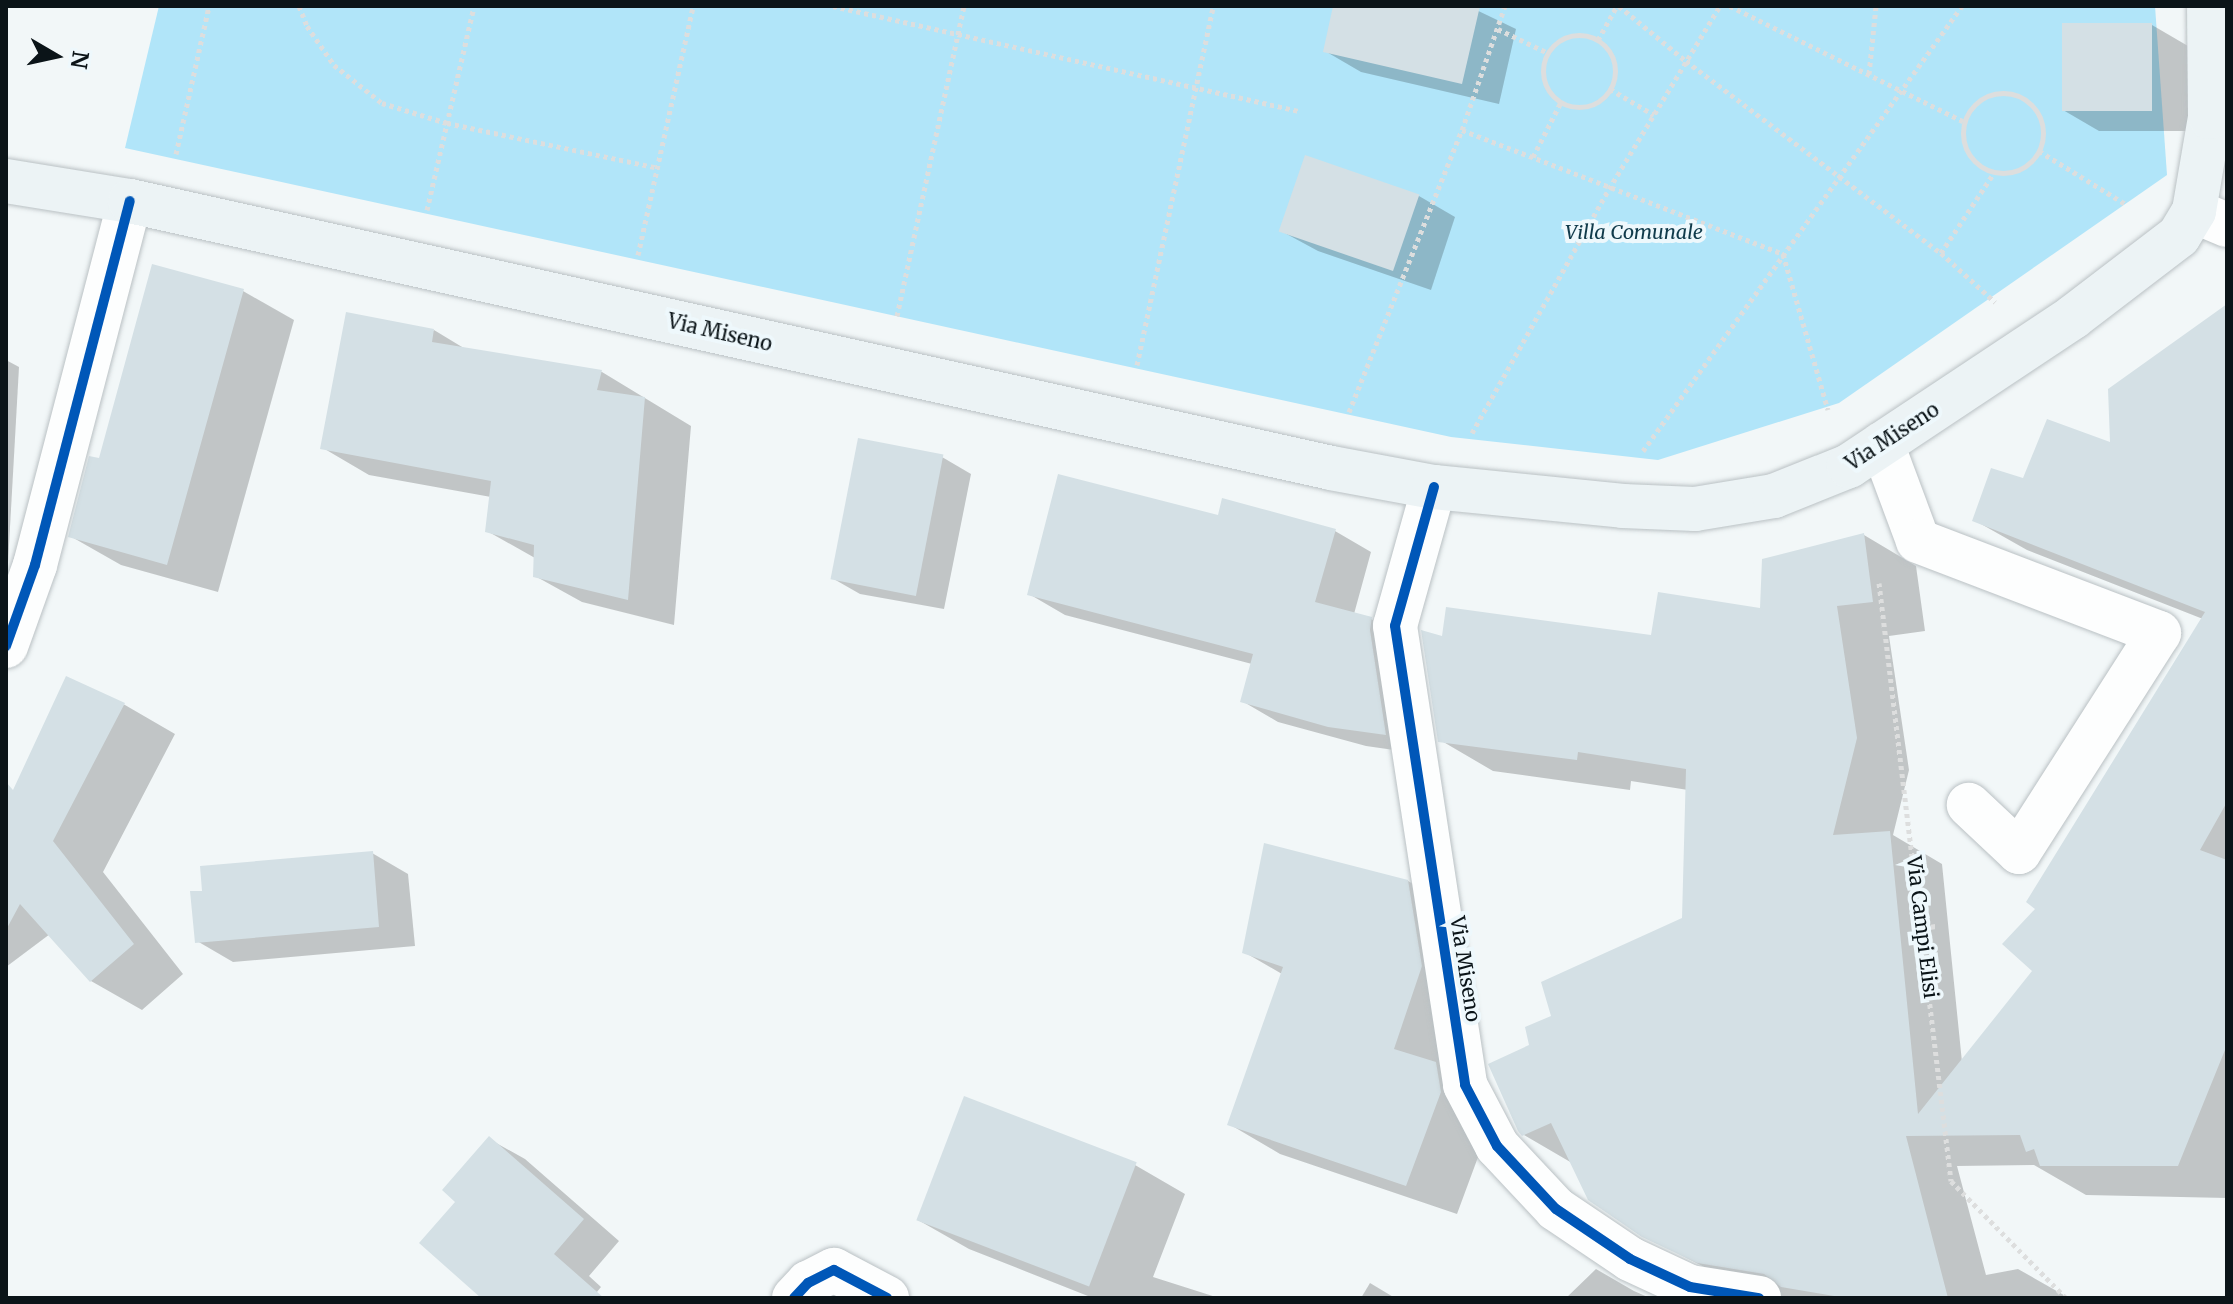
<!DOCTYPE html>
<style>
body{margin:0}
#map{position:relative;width:2233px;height:1304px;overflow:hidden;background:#f2f7f8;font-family:Merriweather,serif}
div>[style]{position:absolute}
.green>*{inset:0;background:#b1e5f9}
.shadow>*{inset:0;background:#0003}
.building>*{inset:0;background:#d4e0e5;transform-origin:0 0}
.path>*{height:5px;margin-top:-2.5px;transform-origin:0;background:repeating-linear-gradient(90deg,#dddede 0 4px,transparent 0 8px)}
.path>.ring{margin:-2.5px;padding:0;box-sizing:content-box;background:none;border:5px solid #dddede;border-radius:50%}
.roads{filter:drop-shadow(0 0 2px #bac1c4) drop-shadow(0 0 2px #bac1c4)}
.minor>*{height:44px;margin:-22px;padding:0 22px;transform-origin:22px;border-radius:22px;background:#fdfefe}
.major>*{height:44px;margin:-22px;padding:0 22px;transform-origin:22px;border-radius:22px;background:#ecf3f5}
.cycleway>*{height:10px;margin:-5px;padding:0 5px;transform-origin:5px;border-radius:5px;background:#0057b8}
span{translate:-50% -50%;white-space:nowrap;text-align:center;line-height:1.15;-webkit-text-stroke:8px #eef8fc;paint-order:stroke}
.park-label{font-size:20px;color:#113b4b;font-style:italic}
.street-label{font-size:20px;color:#0b1418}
.frame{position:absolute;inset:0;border:8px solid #0b1418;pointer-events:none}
.north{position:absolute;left:16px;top:16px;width:80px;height:80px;-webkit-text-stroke:6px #eef8fc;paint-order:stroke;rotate:99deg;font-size:22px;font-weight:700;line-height:32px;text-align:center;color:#0b1418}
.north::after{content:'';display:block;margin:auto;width:28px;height:36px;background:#0b1418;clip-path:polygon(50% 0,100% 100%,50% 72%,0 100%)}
</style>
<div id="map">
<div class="green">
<div style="clip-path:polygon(159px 6px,2155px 6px,2167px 175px,1839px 403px,1658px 460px,1451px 437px,125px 148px)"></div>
</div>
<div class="shadow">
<div style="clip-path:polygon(1336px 6px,1468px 6px,1516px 29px,1499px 104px,1361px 72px,1325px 51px)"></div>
<div style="clip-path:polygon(2152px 25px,2188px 46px,2188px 131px,2099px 131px,2063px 110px)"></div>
<div style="clip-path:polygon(1419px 196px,1455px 217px,1431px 290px,1318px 251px,1281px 231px)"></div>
<div style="clip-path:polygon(243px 291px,294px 320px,218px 592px,121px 565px,70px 536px,100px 461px)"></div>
<div style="clip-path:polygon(2227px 319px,2227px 1198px,2086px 1195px,2034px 1165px,1957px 1166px,1986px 1275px,2018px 1269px,2069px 1298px,1788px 1298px,1752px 1292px,1643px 1235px,1572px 1163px,1524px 1135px,1531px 1046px,1553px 1018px,1684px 919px,1688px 790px,1631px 781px,1630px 790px,1493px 771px,1440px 740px,1444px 638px,1653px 637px,1762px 611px,1864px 535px,1916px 566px,1925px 631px,1889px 636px,1909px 770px,1893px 835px,1942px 864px,1962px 1062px,2035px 970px,2038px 909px,2203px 619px,2027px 550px,1974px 520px,2024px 480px,2112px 445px)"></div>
<div style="clip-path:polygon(434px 330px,467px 350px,602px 372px,691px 426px,674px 625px,582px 602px,535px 576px,535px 558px,487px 531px,491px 497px,369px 475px,323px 448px)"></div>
<div style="clip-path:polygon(6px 360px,19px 367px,7px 581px,6px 581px)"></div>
<div style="clip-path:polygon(942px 457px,971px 474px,944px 609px,860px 594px,832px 578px)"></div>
<div style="clip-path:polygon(1219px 518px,1335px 531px,1371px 552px,1354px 614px,1371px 619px,1407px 640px,1422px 754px,1366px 746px,1278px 722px,1242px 701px,1252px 664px,1065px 615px,1029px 594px)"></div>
<div style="clip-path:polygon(67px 679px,125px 705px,175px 734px,103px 872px,183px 974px,142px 1010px,91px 981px,50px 934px,6px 967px,6px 809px)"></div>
<div style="clip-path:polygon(372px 853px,408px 874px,415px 946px,233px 962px,197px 941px,204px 893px)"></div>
<div style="clip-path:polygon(1408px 881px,1459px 911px,1491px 1122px,1457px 1214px,1280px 1154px,1229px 1124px,1282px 974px,1244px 952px)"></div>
<div style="clip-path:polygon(489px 1139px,525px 1159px,619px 1241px,589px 1276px,601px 1287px,592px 1298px,484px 1298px,458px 1202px)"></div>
<div style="clip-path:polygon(1135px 1165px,1185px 1194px,1153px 1277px,1219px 1298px,1093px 1298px,969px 1249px,918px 1220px)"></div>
<div style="clip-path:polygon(1596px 1269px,1634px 1291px,1650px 1298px,1566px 1298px)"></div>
<div style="clip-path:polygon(1370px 1283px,1395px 1298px,1361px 1298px)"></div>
</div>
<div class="building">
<div style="clip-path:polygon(1333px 6px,1480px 6px,1462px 84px,1323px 52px)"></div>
<div style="left:2062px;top:23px;width:90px;height:88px"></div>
<div style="left:1305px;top:155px;width:121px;height:81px;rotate:19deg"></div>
<div style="clip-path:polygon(152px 264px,244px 289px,167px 565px,68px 537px,89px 456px,99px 458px)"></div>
<div style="clip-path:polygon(2227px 304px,2227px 802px,2200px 850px,2227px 860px,2227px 1045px,2178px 1166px,2040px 1166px,2034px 1149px,2026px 1152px,2020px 1135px,1906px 1136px,1948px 1298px,1846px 1298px,1781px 1287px,1764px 1274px,1697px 1263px,1642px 1237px,1588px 1200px,1551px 1123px,1522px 1136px,1518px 1131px,1488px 1064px,1529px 1045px,1525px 1027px,1551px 1016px,1541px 982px,1682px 918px,1686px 769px,1578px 752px,1577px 760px,1438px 742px,1421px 630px,1442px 636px,1446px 607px,1651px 635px,1658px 592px,1760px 608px,1762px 559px,1864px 533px,1873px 602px,1837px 606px,1857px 738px,1833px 835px,1890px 831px,1918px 1114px,2032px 971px,2002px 944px,2035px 909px,2026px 902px,2205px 612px,1972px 521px,1991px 468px,2023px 478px,2047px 419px,2110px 442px,2108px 389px)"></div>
<div style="clip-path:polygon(346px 312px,434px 329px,432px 342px,602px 370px,597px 390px,645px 397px,628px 600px,533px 577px,534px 545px,485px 532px,491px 481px,320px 449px)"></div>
<div style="left:858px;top:438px;width:87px;height:144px;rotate:11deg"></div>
<div style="clip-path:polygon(1058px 474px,1218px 515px,1222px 498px,1336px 529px,1315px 602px,1372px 617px,1370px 630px,1386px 735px,1328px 727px,1240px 702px,1253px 654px,1027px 595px)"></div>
<div style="clip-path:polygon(66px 676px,125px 703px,53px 841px,134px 944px,90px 982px,20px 904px,6px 930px,6px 782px,13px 790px)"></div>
<div style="clip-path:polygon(1264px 843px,1408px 880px,1422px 966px,1394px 1049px,1436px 1062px,1441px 1092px,1406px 1186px,1227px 1125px,1283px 967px,1242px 953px)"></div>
<div style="clip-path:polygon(373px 851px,379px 927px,195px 943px,190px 891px,202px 891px,200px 866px)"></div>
<div style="left:964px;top:1096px;width:185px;height:133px;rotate:21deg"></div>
<div style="clip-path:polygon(489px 1136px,584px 1219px,554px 1254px,604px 1298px,481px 1298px,419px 1243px,455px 1202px,442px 1190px)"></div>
</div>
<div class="path">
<div style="left:299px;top:6px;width:22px;rotate:68deg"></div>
<div style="left:307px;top:26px;width:47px;rotate:55.3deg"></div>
<div style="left:334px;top:65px;width:61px;rotate:38.4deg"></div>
<div style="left:382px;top:103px;width:68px;rotate:17.1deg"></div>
<div style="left:447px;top:123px;width:216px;rotate:12deg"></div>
<div style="left:833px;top:6px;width:478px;rotate:12.7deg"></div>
<div style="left:1619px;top:6px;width:87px;rotate:39.4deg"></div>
<div style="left:1686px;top:61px;width:319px;rotate:37deg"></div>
<div style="left:1941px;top:253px;width:73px;rotate:42.2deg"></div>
<div style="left:1730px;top:6px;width:260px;rotate:26.3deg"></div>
<div style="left:1498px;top:29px;width:55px;rotate:25.6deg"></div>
<div class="ring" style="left:1543px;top:35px;width:67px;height:67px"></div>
<div style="left:1598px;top:40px;width:39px;rotate:-61deg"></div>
<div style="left:1869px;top:74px;width:68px;rotate:-84.1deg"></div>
<div style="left:1610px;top:89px;width:51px;rotate:30.6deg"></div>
<div class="ring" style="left:1963px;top:93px;width:75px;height:75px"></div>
<div style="left:1462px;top:130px;width:344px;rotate:21.1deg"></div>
<div style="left:1783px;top:254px;width:162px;rotate:73.9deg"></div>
<div style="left:2039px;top:151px;width:103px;rotate:31.5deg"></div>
<div style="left:176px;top:154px;width:152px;rotate:-77.4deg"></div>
<div style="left:1533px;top:157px;width:62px;rotate:-63deg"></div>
<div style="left:427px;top:210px;width:209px;rotate:-77deg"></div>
<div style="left:1941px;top:253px;width:96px;rotate:-56.5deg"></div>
<div style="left:638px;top:255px;width:255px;rotate:-77.5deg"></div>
<div style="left:897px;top:316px;width:317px;rotate:-77.8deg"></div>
<div style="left:1137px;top:365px;width:367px;rotate:-78deg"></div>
<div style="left:1349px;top:412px;width:304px;rotate:-68.2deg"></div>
<div style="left:1462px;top:130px;width:131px;rotate:-70.9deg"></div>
<div style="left:1472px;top:433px;width:280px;rotate:-60.7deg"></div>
<div style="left:1609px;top:189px;width:214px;rotate:-58.8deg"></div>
<div style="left:1643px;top:451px;width:548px;rotate:-54.37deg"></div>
<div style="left:1879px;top:583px;width:602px;rotate:83.13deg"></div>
<div style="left:1951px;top:1181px;width:164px;rotate:45.5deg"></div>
<div style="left:1923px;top:928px;width:13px;rotate:-9deg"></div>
</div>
<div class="roads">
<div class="minor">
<div style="left:2194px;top:211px;width:36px;rotate:23deg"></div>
<div style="left:1882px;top:444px;width:103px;rotate:69.6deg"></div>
<div style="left:1918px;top:541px;width:258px;rotate:20.9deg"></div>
<div style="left:2159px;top:633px;width:260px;rotate:122.6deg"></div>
<div style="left:2019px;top:852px;width:69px;rotate:-136.8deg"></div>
<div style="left:1434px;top:487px;width:144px;rotate:105.7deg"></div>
<div style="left:1395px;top:626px;width:464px;rotate:81.3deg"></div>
<div style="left:1465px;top:1085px;width:69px;rotate:62.3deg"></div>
<div style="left:1497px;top:1146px;width:86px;rotate:46.9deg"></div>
<div style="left:1556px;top:1209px;width:89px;rotate:34deg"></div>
<div style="left:1630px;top:1259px;width:66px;rotate:25deg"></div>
<div style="left:1690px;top:1287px;width:70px;rotate:9.1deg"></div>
<div style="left:6px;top:646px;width:86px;rotate:-70.3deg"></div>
<div style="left:35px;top:565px;width:376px;rotate:-75.4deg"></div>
<div style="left:794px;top:1298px;width:21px;rotate:-47deg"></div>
<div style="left:808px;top:1283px;width:29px;rotate:-27deg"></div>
<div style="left:834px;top:1270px;width:60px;rotate:27.8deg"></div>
</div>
<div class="major">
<div style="left:6px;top:181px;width:126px;rotate:9.2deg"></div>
<div style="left:130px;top:201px;width:1230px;rotate:12.53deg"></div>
<div style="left:1331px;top:468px;width:105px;rotate:10.5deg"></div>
<div style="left:1434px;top:487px;width:190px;rotate:5.7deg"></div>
<div style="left:1623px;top:506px;width:72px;rotate:2.4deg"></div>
<div style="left:1695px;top:509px;width:80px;rotate:-9.3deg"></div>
<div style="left:1774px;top:496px;width:81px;rotate:-21.8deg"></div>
<div style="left:1849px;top:466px;width:269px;rotate:-33.6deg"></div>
<div style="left:2073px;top:317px;width:133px;rotate:-37.4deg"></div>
<div style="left:2179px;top:236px;width:29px;rotate:-59deg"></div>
<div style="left:2194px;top:211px;width:95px;rotate:-80.3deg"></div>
<div style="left:2210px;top:117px;width:111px;rotate:-90.5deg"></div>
</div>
</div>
<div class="cycleway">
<div style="left:1434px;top:487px;width:144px;rotate:105.7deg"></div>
<div style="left:1395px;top:626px;width:464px;rotate:81.3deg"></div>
<div style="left:1465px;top:1085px;width:69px;rotate:62.3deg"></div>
<div style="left:1497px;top:1146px;width:86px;rotate:46.9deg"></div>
<div style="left:1556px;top:1209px;width:89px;rotate:34deg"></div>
<div style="left:1630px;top:1259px;width:66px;rotate:25deg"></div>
<div style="left:1690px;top:1287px;width:70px;rotate:9.1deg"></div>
<div style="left:6px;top:646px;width:86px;rotate:-70.3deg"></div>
<div style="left:35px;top:565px;width:376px;rotate:-75.4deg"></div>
<div style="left:794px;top:1298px;width:21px;rotate:-47deg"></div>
<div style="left:808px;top:1283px;width:29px;rotate:-27deg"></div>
<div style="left:834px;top:1270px;width:60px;rotate:27.8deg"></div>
</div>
<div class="park-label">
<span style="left:1634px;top:231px">Villa Comunale</span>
</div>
<div class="street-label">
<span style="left:720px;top:332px;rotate:13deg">Via Miseno</span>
<span style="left:1892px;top:436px;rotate:-33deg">Via Miseno</span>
<span style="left:1923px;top:927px;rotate:83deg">Via Campi Elisi</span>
<span style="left:1466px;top:969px;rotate:81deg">Via Miseno</span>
</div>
<div class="frame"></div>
<div class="north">N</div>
</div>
